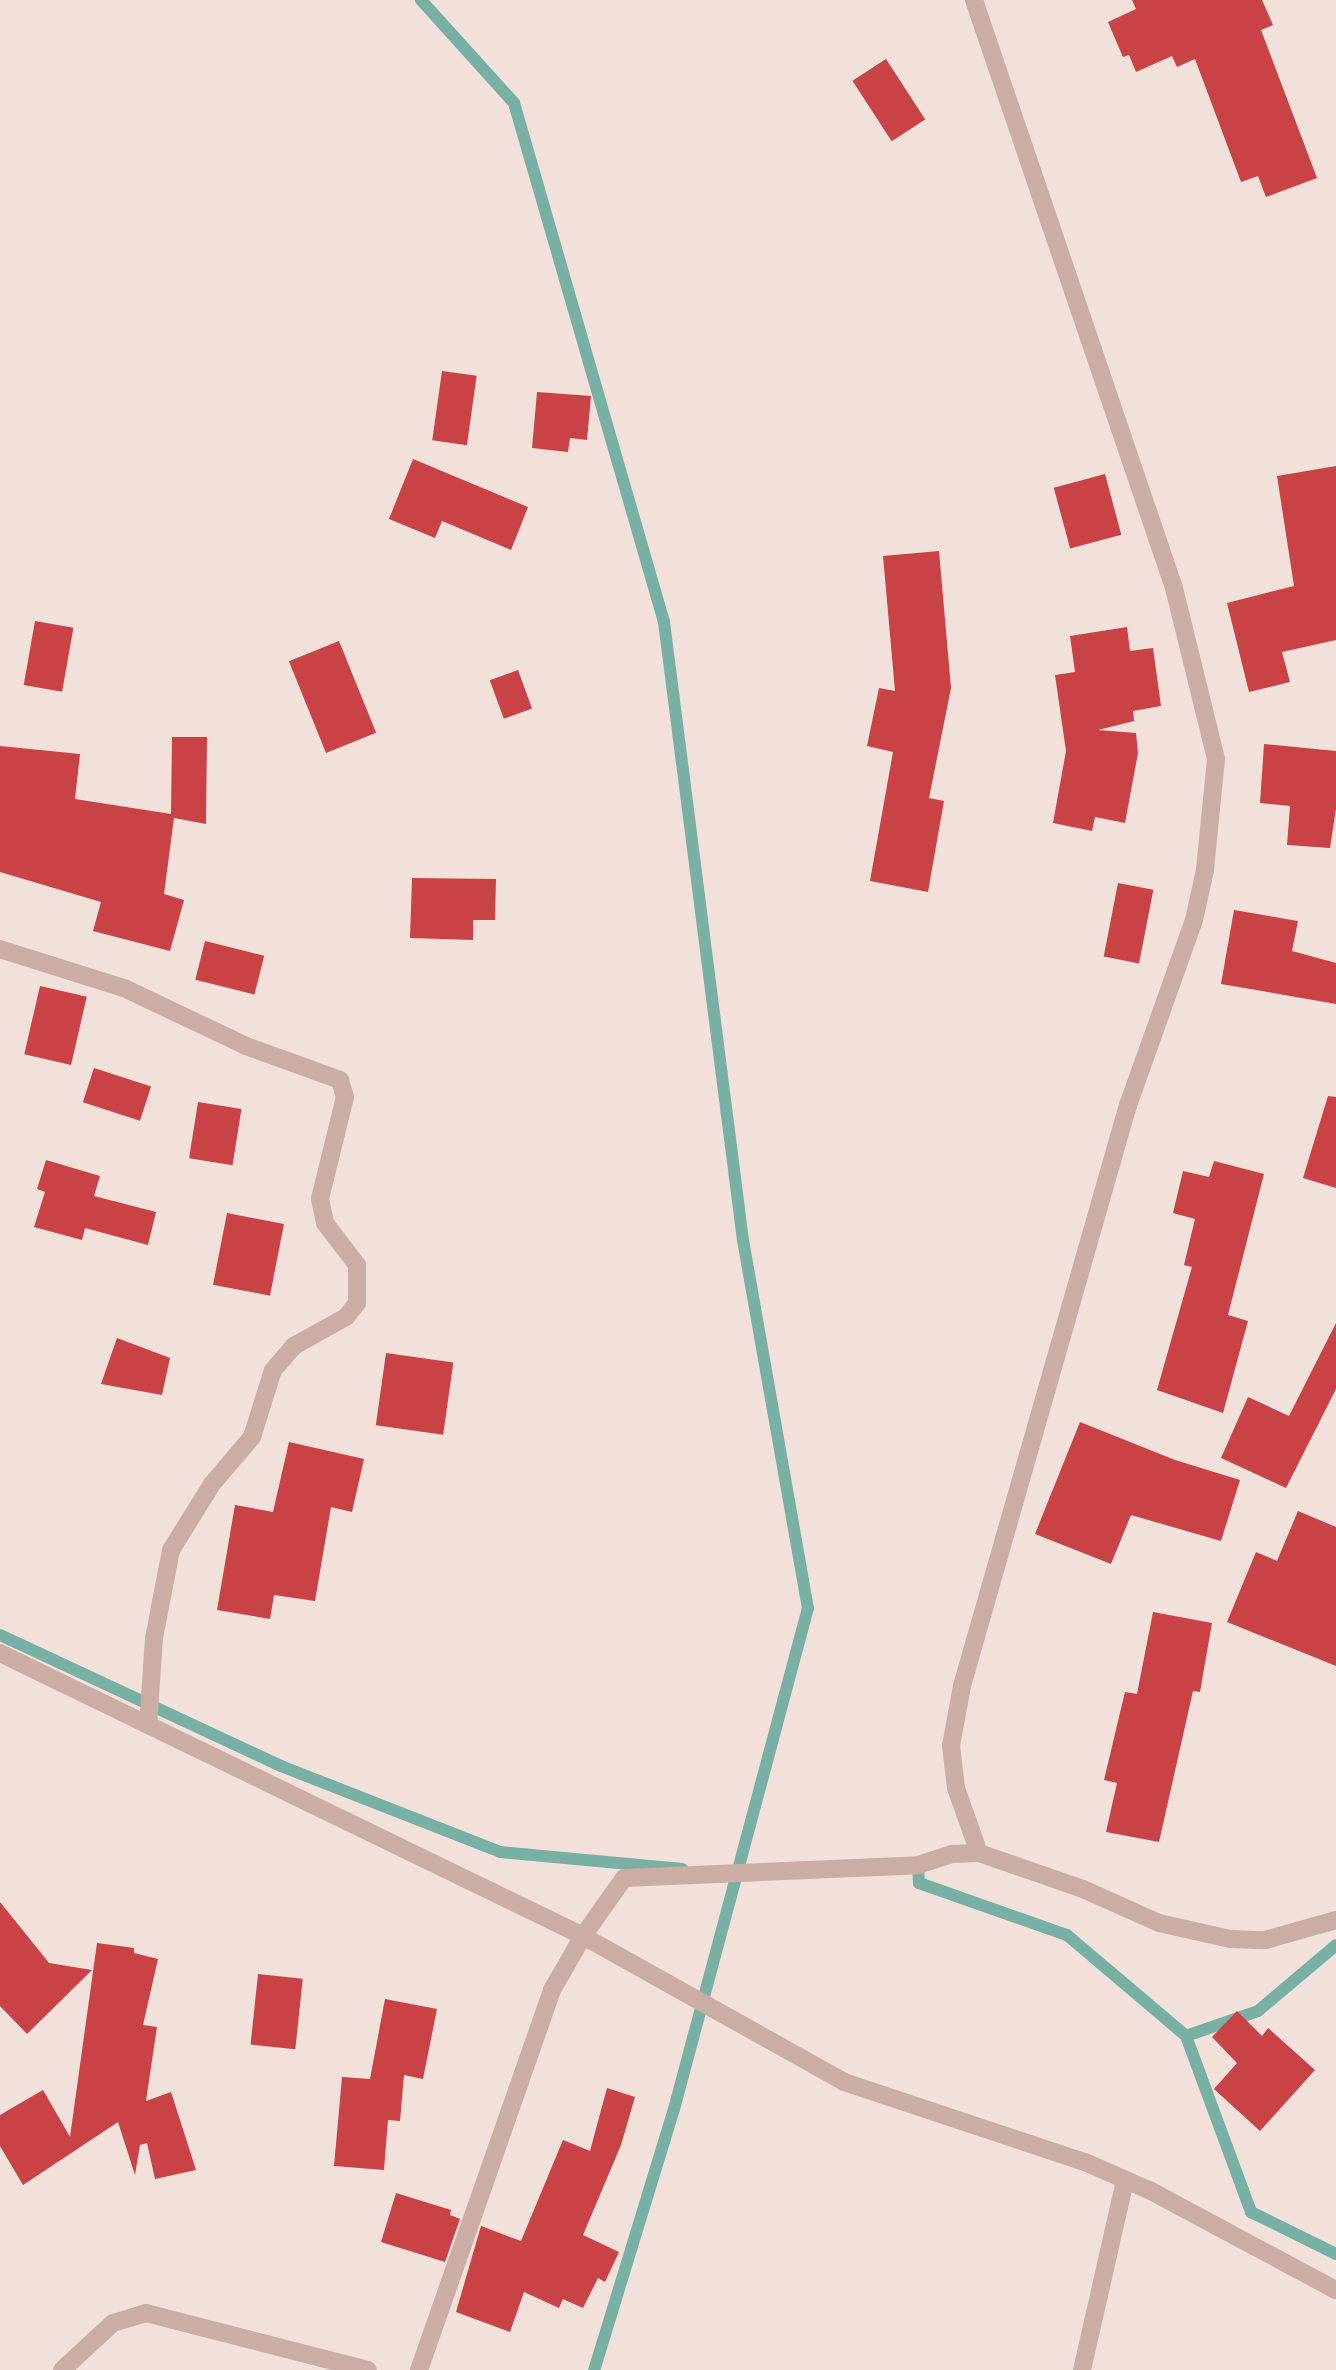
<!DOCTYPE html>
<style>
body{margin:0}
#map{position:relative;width:1336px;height:2370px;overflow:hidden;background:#f2e1db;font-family:Helvetica,sans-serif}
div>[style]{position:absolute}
.stream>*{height:12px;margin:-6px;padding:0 6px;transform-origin:6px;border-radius:6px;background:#79b0a4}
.building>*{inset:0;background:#c94245;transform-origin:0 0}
.minor>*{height:18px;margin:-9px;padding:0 9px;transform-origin:9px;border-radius:9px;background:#cbada6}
span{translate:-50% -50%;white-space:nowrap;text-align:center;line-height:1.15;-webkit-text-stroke:7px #faece7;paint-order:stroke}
</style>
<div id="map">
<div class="stream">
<div style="left:421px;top:0;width:139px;rotate:47.9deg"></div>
<div style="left:514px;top:103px;width:540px;rotate:73.88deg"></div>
<div style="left:664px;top:622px;width:623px;rotate:82.72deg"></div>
<div style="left:743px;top:1240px;width:374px;rotate:80deg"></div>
<div style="left:808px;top:1608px;width:519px;rotate:104.97deg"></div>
<div style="left:674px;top:2109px;width:273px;rotate:107deg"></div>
<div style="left:0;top:1635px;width:310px;rotate:25deg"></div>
<div style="left:281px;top:1766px;width:235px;rotate:21.4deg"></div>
<div style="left:500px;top:1852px;width:183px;rotate:5.3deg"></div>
<div style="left:918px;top:1865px;width:18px;rotate:87deg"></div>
<div style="left:919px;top:1883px;width:157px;rotate:19.4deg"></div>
<div style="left:1067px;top:1935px;width:156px;rotate:40.3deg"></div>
<div style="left:1186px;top:2036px;width:188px;rotate:69.7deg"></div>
<div style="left:1251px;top:2212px;width:95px;rotate:26.3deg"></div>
<div style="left:1186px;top:2036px;width:76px;rotate:-19.1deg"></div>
<div style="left:1258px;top:2011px;width:102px;rotate:-40.2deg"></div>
</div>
<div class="building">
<div style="clip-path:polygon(1132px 0,1262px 0,1273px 25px,1261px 30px,1317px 178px,1266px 197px,1258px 176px,1241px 182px,1195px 59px,1177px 67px,1172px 56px,1136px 72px,1129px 55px,1123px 57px,1108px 22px,1136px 9px)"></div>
<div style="left:886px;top:59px;width:72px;height:40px;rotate:57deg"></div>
<div style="left:442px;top:371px;width:35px;height:70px;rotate:8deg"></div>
<div style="clip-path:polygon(537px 392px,591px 396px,587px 440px,570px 438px,568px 452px,532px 448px)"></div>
<div style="clip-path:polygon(413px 459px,528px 507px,511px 550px,442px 521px,435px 538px,389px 519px)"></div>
<div style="clip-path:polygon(1336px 466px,1336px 640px,1282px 652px,1290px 682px,1249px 692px,1227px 603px,1294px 586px,1277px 476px)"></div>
<div style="left:1105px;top:474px;width:63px;height:53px;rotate:75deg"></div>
<div style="clip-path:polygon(939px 551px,951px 688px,929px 798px,944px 801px,928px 892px,870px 881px,893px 752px,867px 746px,879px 688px,895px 691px,883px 556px)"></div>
<div style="left:35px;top:621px;width:39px;height:65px;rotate:10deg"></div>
<div style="clip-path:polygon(1127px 627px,1130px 651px,1153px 648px,1161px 706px,1133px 711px,1134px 721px,1098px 730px,1136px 733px,1138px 753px,1125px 823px,1095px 817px,1092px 831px,1053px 823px,1066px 751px,1055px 675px,1075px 672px,1070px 636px)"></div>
<div style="left:339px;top:641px;width:99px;height:54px;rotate:68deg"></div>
<div style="left:518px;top:670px;width:41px;height:30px;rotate:70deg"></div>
<div style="clip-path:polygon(172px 737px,207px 737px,206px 824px,174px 818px,164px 894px,184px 900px,170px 951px,93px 931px,101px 902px,0 872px,0 746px,80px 754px,75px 799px,171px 814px)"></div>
<div style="clip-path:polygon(1264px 744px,1336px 751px,1336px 809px,1330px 848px,1287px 845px,1290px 806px,1260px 803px)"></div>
<div style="clip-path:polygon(412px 878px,496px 879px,495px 920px,473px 920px,473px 940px,410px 938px)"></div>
<div style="left:1118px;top:883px;width:36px;height:75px;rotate:11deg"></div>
<div style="clip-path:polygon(1234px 910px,1298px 921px,1292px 951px,1336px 963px,1336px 1004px,1221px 984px)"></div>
<div style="left:205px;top:941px;width:61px;height:40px;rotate:14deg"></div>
<div style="left:40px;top:986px;width:48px;height:70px;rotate:13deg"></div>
<div style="left:94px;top:1068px;width:60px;height:36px;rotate:18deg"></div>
<div style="clip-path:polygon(1328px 1096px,1336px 1097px,1336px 1188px,1303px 1178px)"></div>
<div style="left:198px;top:1102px;width:44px;height:57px;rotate:9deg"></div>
<div style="clip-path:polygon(46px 1160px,100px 1176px,94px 1196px,156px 1212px,148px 1245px,85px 1228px,82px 1240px,34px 1227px,45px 1192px,37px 1189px)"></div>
<div style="clip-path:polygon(1214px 1161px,1264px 1174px,1228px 1315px,1248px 1321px,1223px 1413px,1157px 1390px,1192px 1267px,1184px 1265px,1195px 1219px,1173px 1213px,1183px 1171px,1209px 1177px)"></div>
<div style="left:227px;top:1213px;width:58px;height:73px;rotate:11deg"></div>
<div style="clip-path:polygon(1336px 1323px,1336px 1389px,1286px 1488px,1221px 1458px,1248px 1397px,1289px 1416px)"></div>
<div style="clip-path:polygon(117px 1338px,170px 1358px,162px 1395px,101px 1384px)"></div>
<div style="left:386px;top:1353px;width:68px;height:73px;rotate:8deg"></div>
<div style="clip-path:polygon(1080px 1422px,1175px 1460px,1240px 1480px,1221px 1541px,1131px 1515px,1111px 1564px,1035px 1534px)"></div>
<div style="clip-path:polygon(289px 1442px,364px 1459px,352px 1512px,331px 1507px,315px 1601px,274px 1595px,270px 1619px,217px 1610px,235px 1505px,273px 1512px)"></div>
<div style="clip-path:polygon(1298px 1511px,1336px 1527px,1336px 1666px,1227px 1622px,1256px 1552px,1277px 1561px)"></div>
<div style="clip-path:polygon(1153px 1612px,1212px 1623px,1200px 1692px,1193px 1691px,1159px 1842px,1106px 1832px,1117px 1783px,1104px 1780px,1125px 1692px,1137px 1694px)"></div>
<div style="clip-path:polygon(0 1902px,49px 1963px,92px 1970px,27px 2034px,0 2006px)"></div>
<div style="clip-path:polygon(97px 1943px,134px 1948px,134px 1953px,158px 1959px,143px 2025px,157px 2027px,146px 2101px,171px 2092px,196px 2170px,155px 2179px,147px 2143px,140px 2145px,135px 2175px,118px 2122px,23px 2185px,0 2146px,0 2115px,43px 2090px,70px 2137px)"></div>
<div style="left:258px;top:1974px;width:45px;height:71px;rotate:6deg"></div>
<div style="clip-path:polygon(385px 1999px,437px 2009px,423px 2079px,404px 2075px,400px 2121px,388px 2120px,384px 2170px,334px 2166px,342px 2077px,370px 2079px)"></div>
<div style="clip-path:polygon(1237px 2011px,1262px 2036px,1268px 2028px,1315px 2070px,1260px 2131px,1214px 2089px,1237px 2063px,1212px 2037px)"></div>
<div style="clip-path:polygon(607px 2088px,635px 2097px,621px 2145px,583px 2235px,619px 2252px,605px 2282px,598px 2278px,583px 2308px,563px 2299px,559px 2308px,524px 2292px,510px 2332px,456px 2312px,481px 2226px,521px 2241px,563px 2140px,590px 2151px)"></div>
<div style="clip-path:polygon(396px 2193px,451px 2210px,450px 2215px,460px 2219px,445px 2262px,381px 2242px)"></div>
</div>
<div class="minor">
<div style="left:974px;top:0;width:621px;rotate:71.21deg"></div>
<div style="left:1174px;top:588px;width:176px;rotate:76.2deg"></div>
<div style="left:1216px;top:759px;width:112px;rotate:95.7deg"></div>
<div style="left:1205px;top:870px;width:51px;rotate:102.4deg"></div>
<div style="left:1194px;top:920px;width:196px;rotate:109.6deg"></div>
<div style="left:1128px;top:1105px;width:604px;rotate:105.95deg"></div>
<div style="left:962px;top:1686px;width:61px;rotate:100.4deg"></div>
<div style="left:951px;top:1746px;width:42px;rotate:83.2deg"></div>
<div style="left:956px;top:1788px;width:69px;rotate:70.5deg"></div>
<div style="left:979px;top:1853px;width:110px;rotate:19.1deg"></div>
<div style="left:1083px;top:1889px;width:83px;rotate:24.1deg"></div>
<div style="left:1159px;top:1923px;width:73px;rotate:12.7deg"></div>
<div style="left:1230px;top:1939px;width:35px;rotate:2deg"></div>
<div style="left:1265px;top:1940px;width:74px;rotate:-15.7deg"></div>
<div style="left:0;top:949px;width:130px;rotate:17.5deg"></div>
<div style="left:124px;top:988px;width:135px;rotate:25.4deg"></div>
<div style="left:246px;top:1046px;width:100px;rotate:19.9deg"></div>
<div style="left:340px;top:1080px;width:18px;rotate:74deg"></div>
<div style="left:345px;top:1097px;width:105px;rotate:103.8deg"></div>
<div style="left:320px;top:1199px;width:25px;rotate:78deg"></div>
<div style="left:325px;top:1223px;width:53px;rotate:52.7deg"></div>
<div style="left:357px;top:1265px;width:38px;rotate:90deg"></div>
<div style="left:357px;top:1303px;width:18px;rotate:128deg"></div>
<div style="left:346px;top:1317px;width:60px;rotate:150.9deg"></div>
<div style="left:294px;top:1346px;width:32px;rotate:131deg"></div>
<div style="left:273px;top:1370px;width:70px;rotate:107.4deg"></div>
<div style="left:252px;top:1437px;width:62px;rotate:130.4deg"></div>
<div style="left:212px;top:1484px;width:78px;rotate:121.8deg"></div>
<div style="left:171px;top:1550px;width:90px;rotate:100.9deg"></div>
<div style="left:154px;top:1638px;width:87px;rotate:93.9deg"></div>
<div style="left:0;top:1653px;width:648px;rotate:25.89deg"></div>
<div style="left:583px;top:1936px;width:299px;rotate:29.2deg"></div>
<div style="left:844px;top:2082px;width:254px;rotate:18.4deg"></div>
<div style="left:1085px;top:2162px;width:72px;rotate:23.7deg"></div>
<div style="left:1151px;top:2191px;width:210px;rotate:28.2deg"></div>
<div style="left:62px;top:2370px;width:69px;rotate:-42.7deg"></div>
<div style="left:113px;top:2323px;width:34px;rotate:-17deg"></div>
<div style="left:146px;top:2313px;width:229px;rotate:14.4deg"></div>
<div style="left:419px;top:2370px;width:403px;rotate:-70.7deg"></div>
<div style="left:552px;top:1990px;width:62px;rotate:-60.1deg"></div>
<div style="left:583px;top:1936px;width:71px;rotate:-54.7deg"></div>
<div style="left:624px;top:1878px;width:294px;rotate:-2.5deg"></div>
<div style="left:918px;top:1865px;width:36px;rotate:-18deg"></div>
<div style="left:952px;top:1854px;width:27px;rotate:-2deg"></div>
<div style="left:1082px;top:2370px;width:195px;rotate:-77.2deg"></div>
</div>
</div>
